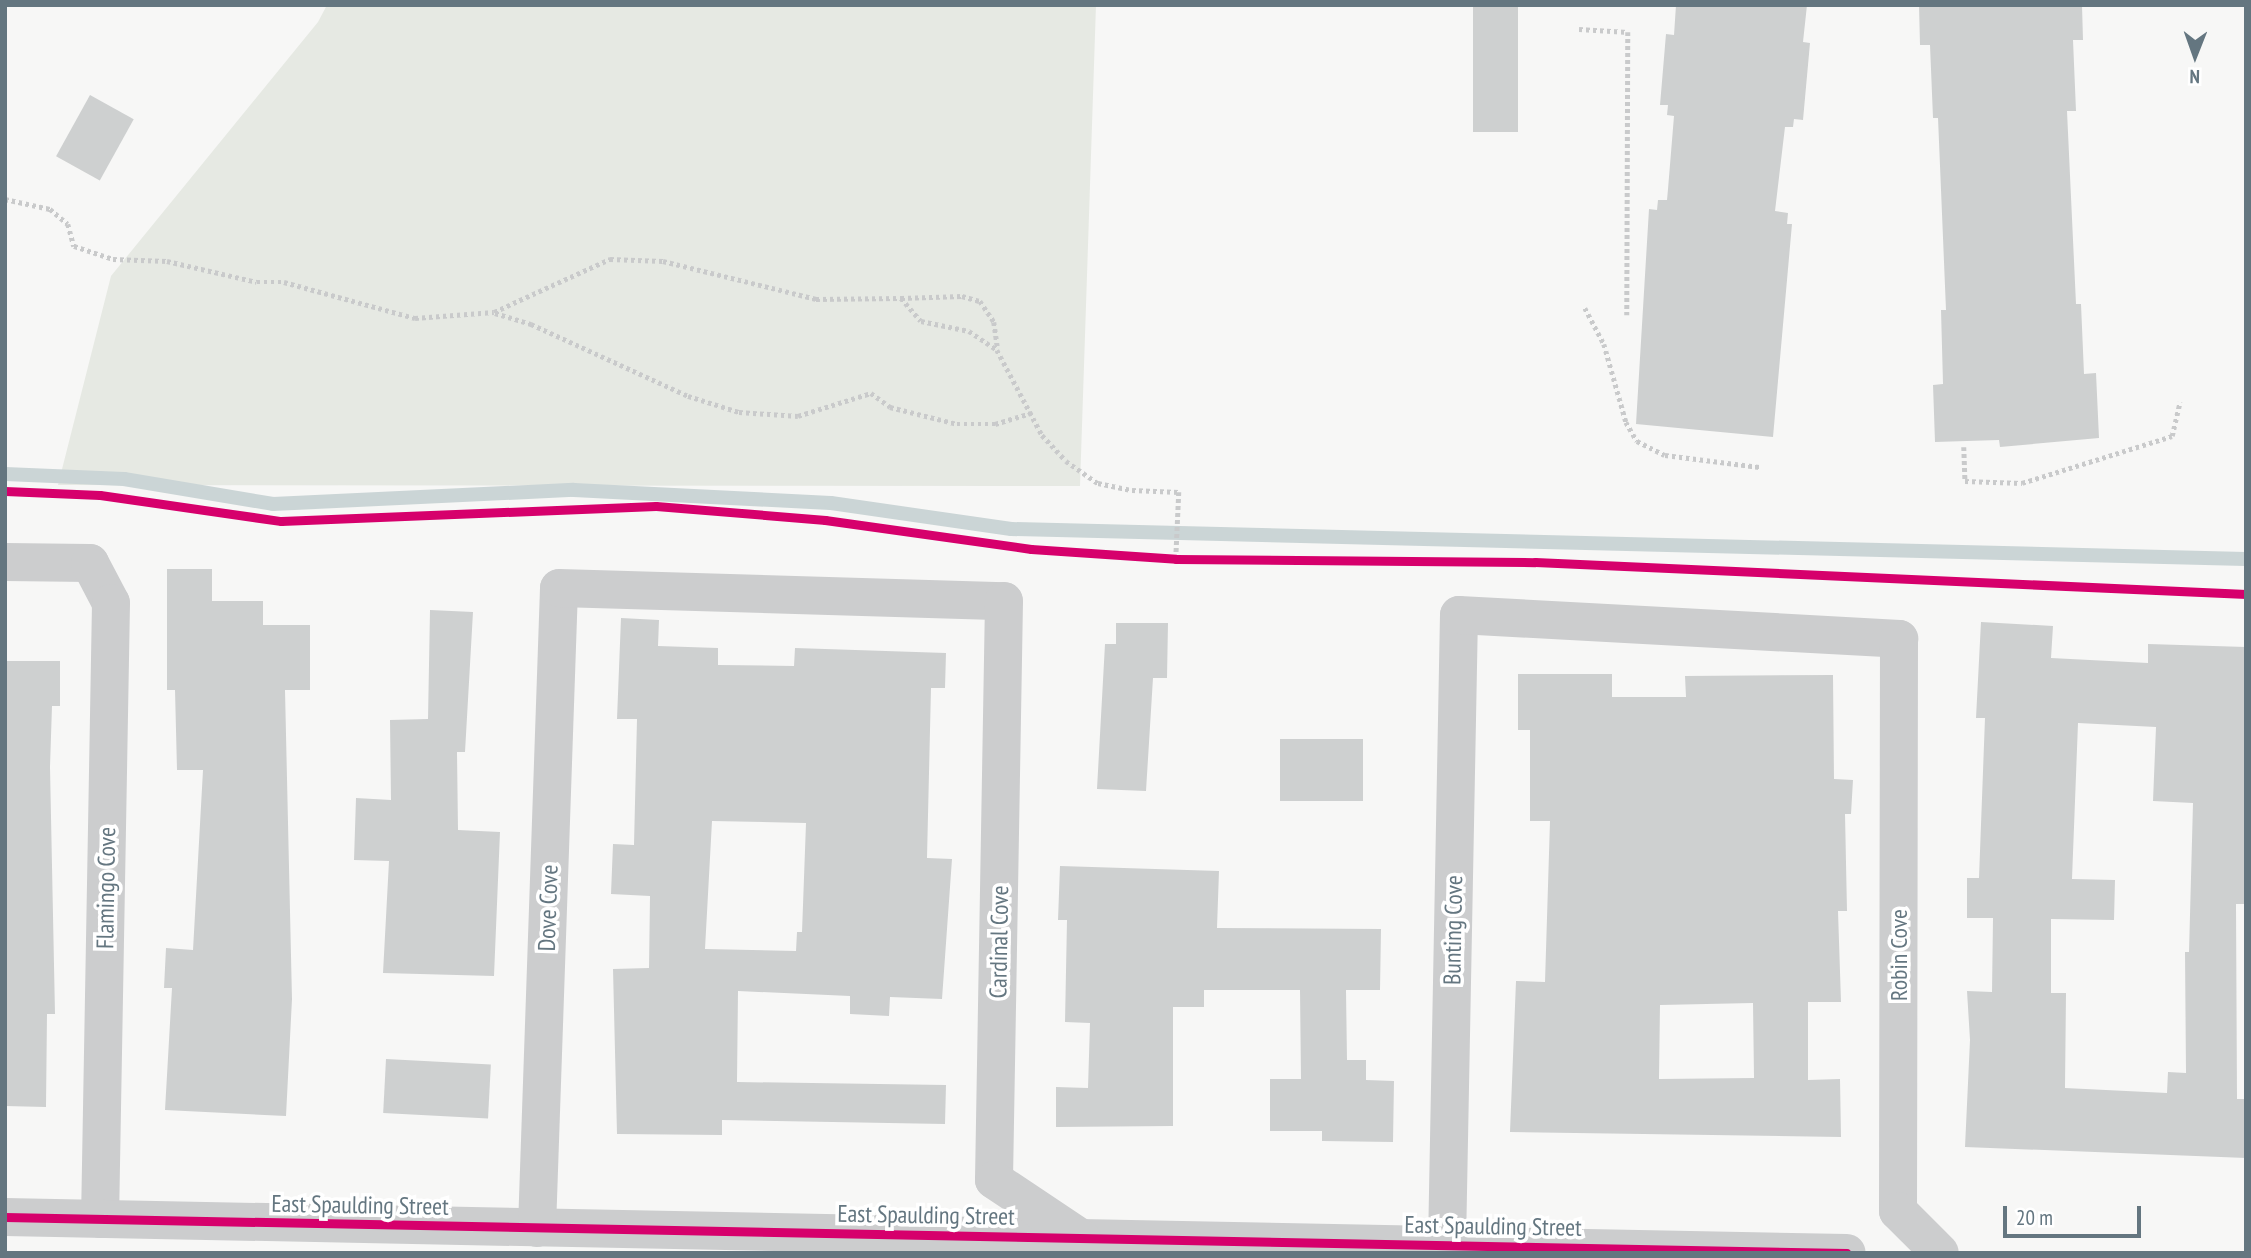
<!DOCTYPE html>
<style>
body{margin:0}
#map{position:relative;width:2251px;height:1258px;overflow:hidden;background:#f7f7f6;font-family:"PT Sans Narrow",sans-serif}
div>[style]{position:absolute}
.green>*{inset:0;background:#e6e9e3}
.stream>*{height:14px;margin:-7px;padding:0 7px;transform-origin:7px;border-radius:7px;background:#cbd5d6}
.building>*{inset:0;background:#ced0d0;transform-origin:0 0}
.path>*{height:4.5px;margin-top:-2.25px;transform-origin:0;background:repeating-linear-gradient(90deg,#c9cacb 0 3.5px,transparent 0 7px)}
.street>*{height:38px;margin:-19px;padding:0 19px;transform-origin:19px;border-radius:19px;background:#cccdce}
.cycleway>*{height:9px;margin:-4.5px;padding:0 4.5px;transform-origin:4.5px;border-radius:4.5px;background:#d6006c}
span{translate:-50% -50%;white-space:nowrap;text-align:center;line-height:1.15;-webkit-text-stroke:7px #fff;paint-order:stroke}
.street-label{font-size:24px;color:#647680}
.frame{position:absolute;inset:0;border:7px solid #647680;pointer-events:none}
.north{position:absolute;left:2160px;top:21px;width:70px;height:70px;-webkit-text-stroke:5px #fff;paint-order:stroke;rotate:181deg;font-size:19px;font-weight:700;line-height:28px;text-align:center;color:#647680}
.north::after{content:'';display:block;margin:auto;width:24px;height:32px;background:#647680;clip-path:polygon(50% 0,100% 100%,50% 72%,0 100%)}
.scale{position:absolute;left:2003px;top:1206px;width:138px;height:32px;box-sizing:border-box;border:4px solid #647680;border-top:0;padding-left:9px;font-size:21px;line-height:24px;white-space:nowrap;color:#647680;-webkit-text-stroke:5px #fff;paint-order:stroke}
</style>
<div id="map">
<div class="green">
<div style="clip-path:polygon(327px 5px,1096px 5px,1080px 486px,58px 485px,111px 276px,318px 22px)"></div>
</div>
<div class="stream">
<div style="left:5px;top:474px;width:119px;rotate:2.4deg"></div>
<div style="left:124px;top:479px;width:151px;rotate:9.5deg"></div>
<div style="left:273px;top:504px;width:301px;rotate:-2.7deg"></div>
<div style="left:574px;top:490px;width:257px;rotate:2.9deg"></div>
<div style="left:831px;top:503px;width:182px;rotate:8.2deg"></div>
<div style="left:1011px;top:529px;width:1235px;rotate:1.39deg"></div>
</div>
<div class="building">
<div style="left:1473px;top:5px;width:45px;height:127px"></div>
<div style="clip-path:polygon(1676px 5px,1807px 5px,1803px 42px,1810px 43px,1803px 120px,1794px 119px,1793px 127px,1785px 127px,1775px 211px,1788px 213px,1787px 224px,1792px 224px,1773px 437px,1636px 424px,1649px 209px,1657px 210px,1658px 200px,1667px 200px,1668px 189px,1674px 116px,1667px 115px,1668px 105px,1660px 105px,1666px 34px,1674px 35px)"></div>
<div style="clip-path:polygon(1919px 5px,2082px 5px,2083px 40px,2073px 40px,2076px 111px,2067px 111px,2076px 304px,2081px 304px,2084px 374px,2096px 373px,2099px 438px,2000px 447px,1999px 440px,1935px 442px,1933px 385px,1943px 384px,1941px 310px,1946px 310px,1938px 118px,1933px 118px,1930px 45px,1920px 45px)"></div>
<div style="left:90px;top:95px;width:50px;height:70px;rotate:29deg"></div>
<div style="clip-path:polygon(167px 569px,212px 569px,212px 601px,263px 601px,263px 625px,310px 625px,310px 690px,285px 690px,292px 999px,286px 1116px,165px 1110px,172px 988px,164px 988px,166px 948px,193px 950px,203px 770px,177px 770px,175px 690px,167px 690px)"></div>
<div style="clip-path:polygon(430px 610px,473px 612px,465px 752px,457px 752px,458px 830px,500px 832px,494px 976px,383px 973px,389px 861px,354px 860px,356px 798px,391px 800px,390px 720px,428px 719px)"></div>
<div style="clip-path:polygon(evenodd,621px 618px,659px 620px,658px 646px,718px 648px,718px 665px,794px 666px,795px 648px,946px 653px,945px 688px,931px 688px,927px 858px,952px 859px,942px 999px,890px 997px,889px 1016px,850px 1014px,850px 996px,738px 991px,737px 1082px,946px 1085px,945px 1124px,722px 1120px,722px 1135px,617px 1134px,613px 969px,649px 968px,650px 896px,611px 894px,613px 844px,634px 845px,637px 719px,617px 719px,621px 618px,712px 821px,806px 823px,802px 932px,797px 932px,796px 951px,705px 949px,712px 821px)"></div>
<div style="clip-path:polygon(evenodd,1981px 622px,2053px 626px,2051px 658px,2148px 663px,2148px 644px,2246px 647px,2246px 904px,2236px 904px,2237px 1099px,2246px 1099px,2246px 1158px,1965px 1147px,1970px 1040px,1967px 991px,1992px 992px,1993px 918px,1967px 918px,1967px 878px,1979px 878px,1985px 718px,1976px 718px,1981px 622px,2078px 723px,2156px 727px,2153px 801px,2193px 803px,2189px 952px,2185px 952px,2186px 1073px,2168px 1072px,2167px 1093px,2065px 1088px,2066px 993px,2051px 993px,2051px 919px,2114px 920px,2115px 880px,2072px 879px,2078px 723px)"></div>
<div style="clip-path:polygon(1116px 623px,1168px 623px,1167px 678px,1153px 678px,1146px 791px,1097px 789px,1105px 644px,1116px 644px)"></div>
<div style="clip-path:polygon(5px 661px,60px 661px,60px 706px,52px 706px,50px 767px,55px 1014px,47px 1014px,46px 1107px,5px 1106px)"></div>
<div style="clip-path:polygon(evenodd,1518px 674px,1612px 674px,1612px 697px,1686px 697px,1685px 676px,1833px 675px,1834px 779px,1853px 780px,1851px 814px,1845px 814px,1847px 911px,1838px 911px,1841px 1002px,1808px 1002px,1808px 1080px,1840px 1079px,1841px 1137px,1510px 1132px,1516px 981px,1545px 982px,1550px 821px,1530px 821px,1530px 730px,1518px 730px,1518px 674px,1753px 1003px,1754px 1078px,1659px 1079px,1660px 1005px,1753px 1003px)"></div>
<div style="left:1363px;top:739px;width:62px;height:83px;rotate:90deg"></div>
<div style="clip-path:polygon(1060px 866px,1219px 871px,1217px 928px,1381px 929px,1380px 990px,1346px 990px,1347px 1060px,1366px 1060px,1366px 1080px,1394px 1081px,1393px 1142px,1322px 1141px,1322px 1131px,1270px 1131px,1270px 1079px,1301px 1079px,1300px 990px,1204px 990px,1204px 1007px,1173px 1007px,1173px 1126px,1056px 1127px,1056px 1087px,1088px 1088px,1090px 1023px,1065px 1022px,1067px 920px,1058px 920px)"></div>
<div style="left:386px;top:1059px;width:105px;height:54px;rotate:3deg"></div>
</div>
<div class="path">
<div style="left:1579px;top:29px;width:49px;rotate:3.5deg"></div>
<div style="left:1628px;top:32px;width:283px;rotate:90.2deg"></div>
<div style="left:5px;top:199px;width:46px;rotate:12.5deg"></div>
<div style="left:50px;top:209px;width:23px;rotate:40deg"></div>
<div style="left:68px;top:224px;width:23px;rotate:75deg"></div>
<div style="left:74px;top:246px;width:41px;rotate:18.4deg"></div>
<div style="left:113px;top:259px;width:54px;rotate:2.1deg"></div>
<div style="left:167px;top:261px;width:92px;rotate:13.1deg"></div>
<div style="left:257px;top:282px;width:27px"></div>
<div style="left:284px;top:282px;width:136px;rotate:15.4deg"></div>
<div style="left:415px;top:318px;width:79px;rotate:-4.3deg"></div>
<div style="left:494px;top:312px;width:128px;rotate:-24.6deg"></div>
<div style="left:610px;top:259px;width:53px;rotate:2.2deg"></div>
<div style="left:663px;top:261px;width:158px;rotate:13.9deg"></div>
<div style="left:816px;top:299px;width:85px;rotate:-0.7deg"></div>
<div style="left:901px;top:298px;width:30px;rotate:49deg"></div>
<div style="left:921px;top:321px;width:49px;rotate:11.8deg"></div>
<div style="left:969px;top:331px;width:34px;rotate:34deg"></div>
<div style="left:997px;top:350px;width:96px;rotate:62.1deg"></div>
<div style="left:1042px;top:435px;width:35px;rotate:47deg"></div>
<div style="left:1066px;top:461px;width:39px;rotate:35deg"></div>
<div style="left:1098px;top:483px;width:35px;rotate:12deg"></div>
<div style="left:1132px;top:490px;width:47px;rotate:2.4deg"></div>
<div style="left:1179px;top:492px;width:67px;rotate:92.6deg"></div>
<div style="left:901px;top:298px;width:61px;rotate:-1.9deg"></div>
<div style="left:962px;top:296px;width:19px;rotate:16deg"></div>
<div style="left:980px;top:301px;width:25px;rotate:56deg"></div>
<div style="left:994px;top:322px;width:28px;rotate:82deg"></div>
<div style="left:1585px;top:308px;width:41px;rotate:62.2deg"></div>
<div style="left:1604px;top:344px;width:81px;rotate:74.2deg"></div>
<div style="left:1626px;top:422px;width:22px;rotate:60deg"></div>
<div style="left:1637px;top:441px;width:31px;rotate:27deg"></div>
<div style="left:1665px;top:455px;width:95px;rotate:7.3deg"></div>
<div style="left:495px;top:313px;width:38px;rotate:17deg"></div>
<div style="left:531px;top:324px;width:173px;rotate:24.6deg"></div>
<div style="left:688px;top:396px;width:53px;rotate:17.4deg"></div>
<div style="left:739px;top:412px;width:59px;rotate:3.9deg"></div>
<div style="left:798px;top:416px;width:77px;rotate:-17.5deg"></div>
<div style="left:871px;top:393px;width:24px;rotate:36deg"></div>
<div style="left:890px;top:407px;width:69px;rotate:14.2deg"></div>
<div style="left:957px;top:424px;width:38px"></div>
<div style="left:995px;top:424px;width:38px;rotate:-17deg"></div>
<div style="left:1964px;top:447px;width:34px;rotate:88deg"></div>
<div style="left:1965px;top:481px;width:57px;rotate:2deg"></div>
<div style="left:2022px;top:483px;width:157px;rotate:-17.4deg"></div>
<div style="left:2172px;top:436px;width:35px;rotate:-77deg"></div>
</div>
<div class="street">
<div style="left:5px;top:562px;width:85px;rotate:0.7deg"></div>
<div style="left:90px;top:563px;width:45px;rotate:62.3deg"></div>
<div style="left:111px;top:603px;width:616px;rotate:91.02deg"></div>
<div style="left:5px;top:1217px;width:1842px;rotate:1.12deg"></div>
<div style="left:537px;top:1228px;width:640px;rotate:-88.03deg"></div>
<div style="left:559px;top:588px;width:445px;rotate:1.7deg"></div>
<div style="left:1004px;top:601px;width:579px;rotate:90.99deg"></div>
<div style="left:994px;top:1180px;width:105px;rotate:33.7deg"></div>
<div style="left:1447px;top:1245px;width:630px;rotate:-88.91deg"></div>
<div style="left:1459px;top:615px;width:441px;rotate:3.1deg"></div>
<div style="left:1899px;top:639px;width:572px;rotate:90.1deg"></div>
<div style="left:1898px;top:1211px;width:59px;rotate:45deg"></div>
</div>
<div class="cycleway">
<div style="left:5px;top:491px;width:95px;rotate:2.4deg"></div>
<div style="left:100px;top:495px;width:183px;rotate:8.2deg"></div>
<div style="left:281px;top:521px;width:375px;rotate:-2.3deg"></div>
<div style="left:656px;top:506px;width:170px;rotate:4.7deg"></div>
<div style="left:825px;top:520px;width:208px;rotate:8deg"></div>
<div style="left:1031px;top:549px;width:145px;rotate:3.9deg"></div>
<div style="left:1176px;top:559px;width:359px;rotate:0.5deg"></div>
<div style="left:1535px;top:562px;width:712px;rotate:2.58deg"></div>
<div style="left:5px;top:1217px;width:1842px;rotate:1.12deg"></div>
</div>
<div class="street-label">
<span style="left:106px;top:888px;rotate:-89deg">Flamingo Cove</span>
<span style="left:548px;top:908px;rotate:-88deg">Dove Cove</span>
<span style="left:1453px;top:930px;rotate:-89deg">Bunting Cove</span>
<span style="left:999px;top:942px;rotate:-89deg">Cardinal Cove</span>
<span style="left:1899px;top:955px;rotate:-90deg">Robin Cove</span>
<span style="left:360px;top:1205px;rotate:1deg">East Spaulding Street</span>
<span style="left:926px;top:1215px;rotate:1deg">East Spaulding Street</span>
<span style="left:1493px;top:1226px;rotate:1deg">East Spaulding Street</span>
</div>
<div class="frame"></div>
<div class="north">N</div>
<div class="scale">20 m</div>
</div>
